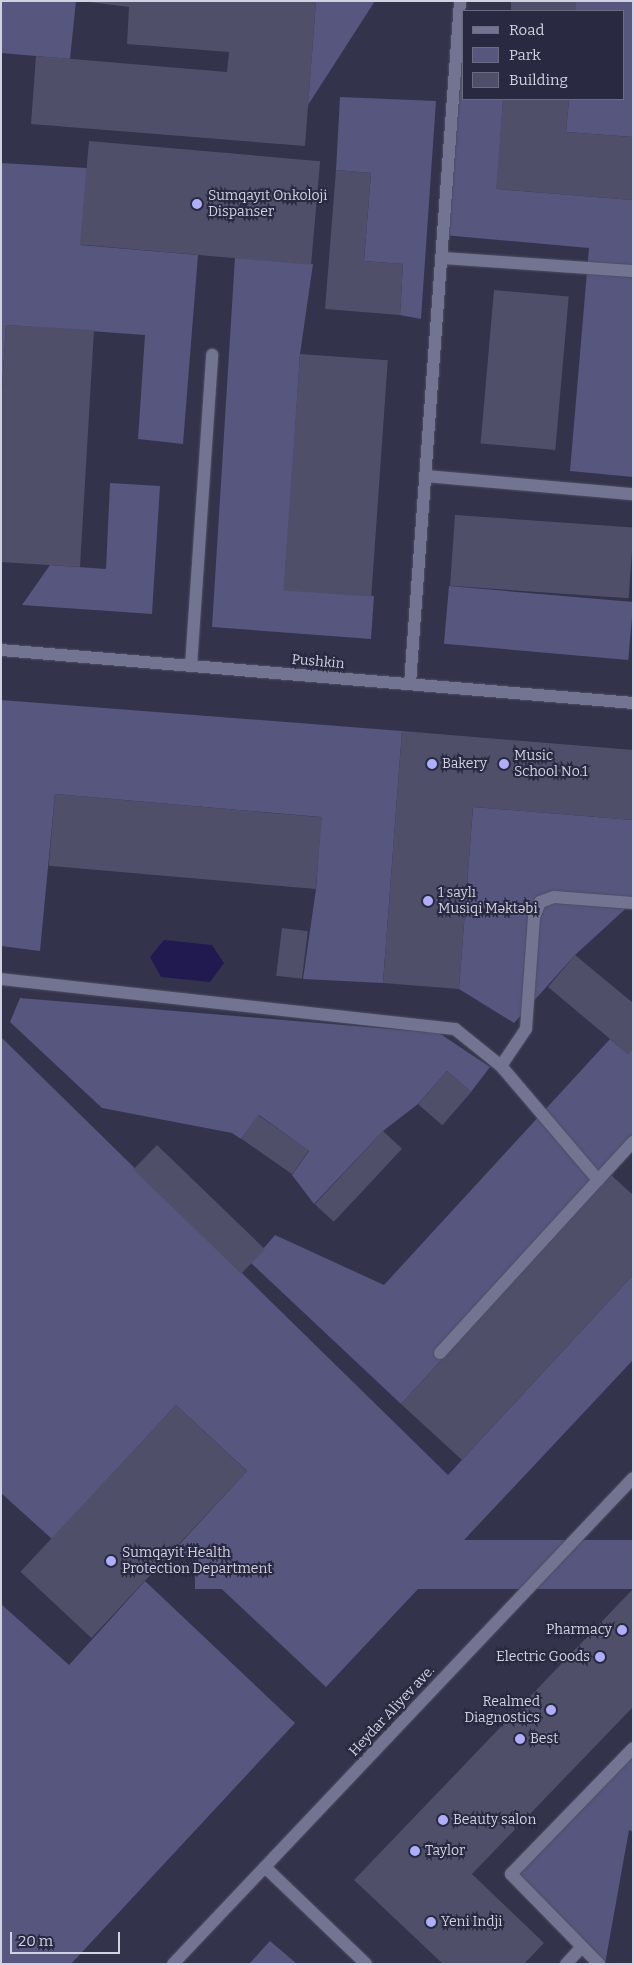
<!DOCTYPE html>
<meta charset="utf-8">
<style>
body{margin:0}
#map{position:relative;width:634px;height:1965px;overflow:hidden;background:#33334c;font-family:Bitter,serif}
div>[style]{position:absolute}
.green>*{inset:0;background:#56567f;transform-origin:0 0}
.water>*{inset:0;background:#211a51}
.building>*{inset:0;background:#4f4f6a;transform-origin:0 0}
.roads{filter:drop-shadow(0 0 1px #4e4e62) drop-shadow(0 0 1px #4e4e62)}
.lane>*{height:12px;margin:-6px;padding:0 6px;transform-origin:6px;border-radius:6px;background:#737491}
.street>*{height:12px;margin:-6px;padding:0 6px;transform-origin:6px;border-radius:6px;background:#737491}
.secondary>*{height:12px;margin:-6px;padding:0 6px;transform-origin:6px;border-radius:6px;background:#737491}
.dots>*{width:14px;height:14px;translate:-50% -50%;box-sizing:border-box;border:2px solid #292941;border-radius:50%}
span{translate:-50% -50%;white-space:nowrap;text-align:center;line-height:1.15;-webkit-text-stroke:4px #292941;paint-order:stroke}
.poi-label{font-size:14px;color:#d0d1e1}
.left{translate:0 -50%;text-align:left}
.right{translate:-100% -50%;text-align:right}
.street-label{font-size:14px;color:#d0d1e1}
.frame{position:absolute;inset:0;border:2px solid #d0d1e1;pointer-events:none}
.legend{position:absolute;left:462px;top:10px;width:162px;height:90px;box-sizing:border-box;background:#292941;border:1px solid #6c6c81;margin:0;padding:6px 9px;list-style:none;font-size:15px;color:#d0d1e1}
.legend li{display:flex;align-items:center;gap:10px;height:25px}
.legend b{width:25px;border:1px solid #6c6c81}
.scale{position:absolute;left:10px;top:1932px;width:110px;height:22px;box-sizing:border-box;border:2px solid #d0d1e1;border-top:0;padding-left:6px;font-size:15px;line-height:18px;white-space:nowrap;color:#d0d1e1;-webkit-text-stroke:4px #292941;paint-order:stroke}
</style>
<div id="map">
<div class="green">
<div style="clip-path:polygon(1px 1px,76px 1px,70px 59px,1px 53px)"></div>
<div style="clip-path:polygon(316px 1px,375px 1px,308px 105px)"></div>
<div style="clip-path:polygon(576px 1px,633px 1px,633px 137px,566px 132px,569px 99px,623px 99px,623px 11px,575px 11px)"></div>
<div style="clip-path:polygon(463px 24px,463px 99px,503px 99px,497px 189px,633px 200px,633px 477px,570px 471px,589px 248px,443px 235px)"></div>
<div style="clip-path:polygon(340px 97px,436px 101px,421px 319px,400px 315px,403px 264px,364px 261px,371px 173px,336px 170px)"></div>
<div style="clip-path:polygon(1px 163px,87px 168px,81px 245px,198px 255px,183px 444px,138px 439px,145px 335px,6px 325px,1px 404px)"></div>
<div style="clip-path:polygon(235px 257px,313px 264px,300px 354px,285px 590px,374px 596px,371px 639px,212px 627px)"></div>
<div style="clip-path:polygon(110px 483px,160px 486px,152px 614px,22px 605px,50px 565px,106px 569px)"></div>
<div style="left:449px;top:586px;width:185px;height:58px;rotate:5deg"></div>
<div style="clip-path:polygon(1px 700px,402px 731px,383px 983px,303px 979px,316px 889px,321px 817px,55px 794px,40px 951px,1px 946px)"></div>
<div style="clip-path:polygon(473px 807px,633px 820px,633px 902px,575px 955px,514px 1023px,459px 989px)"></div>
<div style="clip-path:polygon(20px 998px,439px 1033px,490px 1067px,471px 1092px,447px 1071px,418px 1104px,383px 1131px,314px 1204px,292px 1175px,309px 1151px,259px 1115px,241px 1139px,232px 1133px,102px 1108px,10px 1022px)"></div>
<div style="clip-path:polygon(1px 1037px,448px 1475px,633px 1275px,633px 1360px,326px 1687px,177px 1547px,247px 1471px,176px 1405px,52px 1539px,1px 1493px)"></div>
<div style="clip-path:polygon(610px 1039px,628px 1054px,633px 1048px,633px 1151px,401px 1404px,251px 1263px,275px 1235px,384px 1285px)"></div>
<div style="left:633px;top:1540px;width:49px;height:438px;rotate:90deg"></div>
<div style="clip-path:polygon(145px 1581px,295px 1723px,71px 1964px,1px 1964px,1px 1604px,69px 1665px)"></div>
<div style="clip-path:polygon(633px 1748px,633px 1832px,629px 1830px,605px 1964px,511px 1874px)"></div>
<div style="clip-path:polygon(270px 1941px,297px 1964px,249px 1964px)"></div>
</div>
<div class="water">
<div style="clip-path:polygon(164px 940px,212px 945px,224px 963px,210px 982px,161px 977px,150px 957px)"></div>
</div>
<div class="building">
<div style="clip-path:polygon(80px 1px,316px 1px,305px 146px,31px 124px,36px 56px,227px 72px,229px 52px,127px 44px,129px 7px)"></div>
<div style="left:511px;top:1px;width:65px;height:10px"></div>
<div style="clip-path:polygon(503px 99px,569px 99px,566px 132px,633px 137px,633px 200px,496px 189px)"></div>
<div style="left:89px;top:141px;width:232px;height:104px;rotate:5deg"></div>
<div style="clip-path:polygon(336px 170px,371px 173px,364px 261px,403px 264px,400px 315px,325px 309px)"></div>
<div style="left:494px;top:290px;width:75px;height:154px;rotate:5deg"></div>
<div style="clip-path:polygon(6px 325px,94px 330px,80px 567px,1px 562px,1px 404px)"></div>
<div style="left:300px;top:354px;width:88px;height:237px;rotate:4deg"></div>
<div style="left:455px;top:515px;width:179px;height:71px;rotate:4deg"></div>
<div style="clip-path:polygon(402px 731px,633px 750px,633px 820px,473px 807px,459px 989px,383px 983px)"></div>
<div style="left:55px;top:794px;width:268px;height:72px;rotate:5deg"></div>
<div style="left:282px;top:928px;width:26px;height:48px;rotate:7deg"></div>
<div style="clip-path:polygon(575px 955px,633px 1003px,633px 1048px,628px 1054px,548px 987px)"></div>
<div style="left:447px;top:1071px;width:32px;height:44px;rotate:41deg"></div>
<div style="left:258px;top:1115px;width:62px;height:29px;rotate:35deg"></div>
<div style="left:383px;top:1131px;width:26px;height:100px;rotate:43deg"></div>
<div style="left:157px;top:1145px;width:150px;height:34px;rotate:44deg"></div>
<div style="clip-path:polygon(611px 1175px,633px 1195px,633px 1275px,462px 1460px,401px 1404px)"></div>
<div style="left:176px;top:1405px;width:97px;height:228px;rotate:43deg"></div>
<div style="clip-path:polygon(633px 1589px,633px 1707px,472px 1874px,544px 1943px,524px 1964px,443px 1964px,354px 1880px)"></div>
</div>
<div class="roads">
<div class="lane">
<div style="left:442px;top:258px;width:191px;rotate:3.9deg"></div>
<div style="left:426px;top:476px;width:208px;rotate:5deg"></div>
<div style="left:191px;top:666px;width:312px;rotate:-86.1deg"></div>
<div style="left:410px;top:684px;width:685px;rotate:-85.81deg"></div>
<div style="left:1px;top:979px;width:457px;rotate:6.3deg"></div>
<div style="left:455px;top:1029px;width:59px;rotate:38.8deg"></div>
<div style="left:501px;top:1066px;width:150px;rotate:49.6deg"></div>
<div style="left:598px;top:1180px;width:52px;rotate:-47.4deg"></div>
<div style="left:501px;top:1066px;width:45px;rotate:-56deg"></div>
<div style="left:526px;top:1029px;width:112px;rotate:-85.9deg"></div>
<div style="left:534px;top:917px;width:16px;rotate:-68deg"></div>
<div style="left:540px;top:902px;width:15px;rotate:-20deg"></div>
<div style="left:554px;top:897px;width:79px;rotate:4.3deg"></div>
<div style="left:440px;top:1353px;width:234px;rotate:-47.6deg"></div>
<div style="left:265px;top:1867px;width:140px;rotate:43.8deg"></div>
<div style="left:566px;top:1964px;width:23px;rotate:-47deg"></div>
<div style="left:599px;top:1964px;width:126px;rotate:-134.4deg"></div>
<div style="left:511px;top:1874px;width:175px;rotate:-45.9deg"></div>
</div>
<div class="street">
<div style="left:1px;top:650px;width:634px;rotate:4.79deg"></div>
</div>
<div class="secondary">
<div style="left:173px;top:1964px;width:669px;rotate:-46.57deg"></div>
</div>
</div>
<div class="dots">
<div style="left:197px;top:204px;background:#aeaefb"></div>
<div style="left:432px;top:764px;background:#aeaefb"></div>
<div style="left:504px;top:764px;background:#aeaefb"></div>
<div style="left:428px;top:901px;background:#aeaefb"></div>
<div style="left:111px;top:1561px;background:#aeaefb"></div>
<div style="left:622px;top:1630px;background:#aeaefb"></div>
<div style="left:600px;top:1657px;background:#aeaefb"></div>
<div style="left:551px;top:1710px;background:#aeaefb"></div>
<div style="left:520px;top:1739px;background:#aeaefb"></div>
<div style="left:443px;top:1820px;background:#aeaefb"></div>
<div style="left:415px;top:1851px;background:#aeaefb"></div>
<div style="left:431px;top:1922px;background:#aeaefb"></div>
</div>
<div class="poi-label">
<span class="left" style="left:208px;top:204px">Sumqayıt Onkoloji<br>Dispanser</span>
<span class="left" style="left:514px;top:764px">Music<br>School No.1</span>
<span class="left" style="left:442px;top:764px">Bakery</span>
<span class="left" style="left:438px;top:901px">1 saylı<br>Musiqi Məktəbi</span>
<span class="left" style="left:122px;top:1561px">Sumqayit Health<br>Protection Department</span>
<span class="right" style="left:612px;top:1630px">Pharmacy</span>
<span class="right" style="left:590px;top:1657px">Electric Goods</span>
<span class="right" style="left:540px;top:1710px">Realmed<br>Diagnostics</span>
<span class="left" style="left:530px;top:1739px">Best</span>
<span class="left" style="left:453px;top:1820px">Beauty salon</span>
<span class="left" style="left:425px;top:1851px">Taylor</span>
<span class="left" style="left:441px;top:1922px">Yeni Indji</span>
</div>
<div class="street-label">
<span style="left:318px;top:662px;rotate:5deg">Pushkin</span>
<span style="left:392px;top:1711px;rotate:-47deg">Heydar Aliyev ave.</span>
</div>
<div class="frame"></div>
<ul class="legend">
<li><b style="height:6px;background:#737491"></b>Road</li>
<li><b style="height:14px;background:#56567f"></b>Park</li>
<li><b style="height:14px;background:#4f4f6a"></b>Building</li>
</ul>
<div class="scale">20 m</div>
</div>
